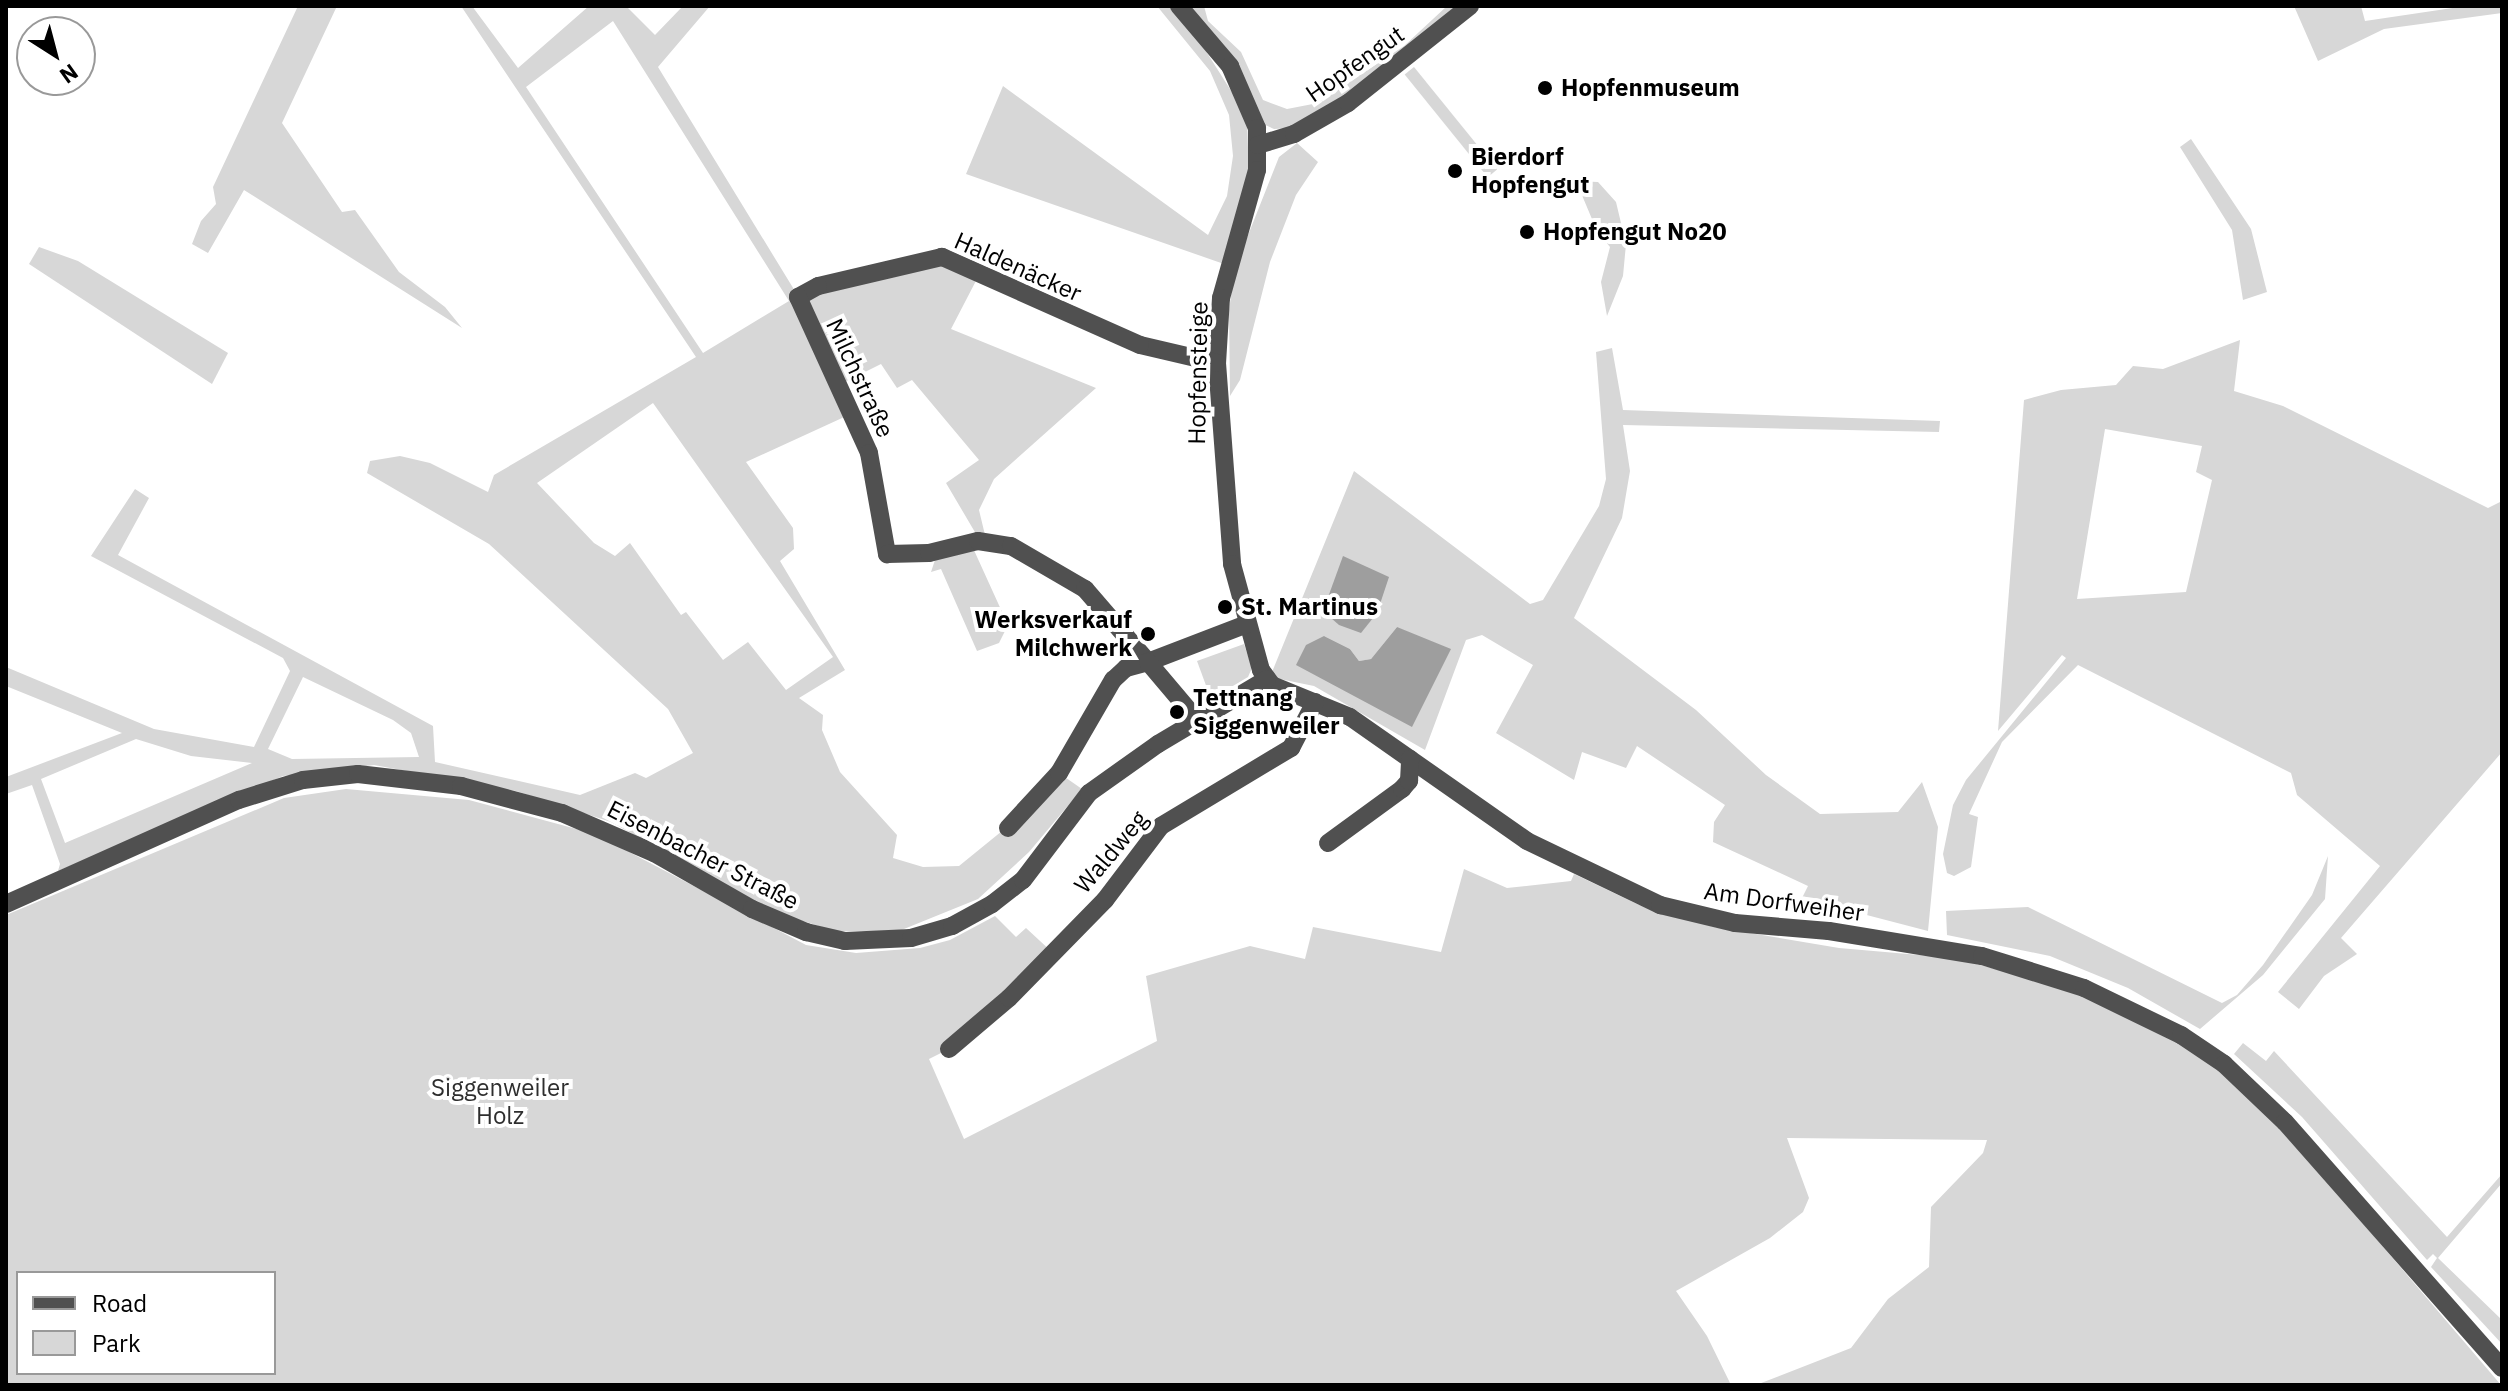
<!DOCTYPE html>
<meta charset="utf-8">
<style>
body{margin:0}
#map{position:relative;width:2508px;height:1391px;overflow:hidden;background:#fff;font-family:"IBM Plex Sans",sans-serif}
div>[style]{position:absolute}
.green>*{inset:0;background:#d7d7d7;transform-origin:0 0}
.water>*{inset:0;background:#9e9e9e}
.minor>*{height:18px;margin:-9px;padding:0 9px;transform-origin:9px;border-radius:9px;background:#505050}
.dots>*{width:22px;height:22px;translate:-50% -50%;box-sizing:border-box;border:4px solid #fff;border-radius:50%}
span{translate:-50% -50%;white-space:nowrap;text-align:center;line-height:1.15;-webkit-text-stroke:8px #fff;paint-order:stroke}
.street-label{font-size:24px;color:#000}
.poi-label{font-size:24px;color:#000;font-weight:700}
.left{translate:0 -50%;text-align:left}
.right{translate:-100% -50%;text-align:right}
.park-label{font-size:24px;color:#2e2e2e}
.frame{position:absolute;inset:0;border:8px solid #000;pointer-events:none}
.legend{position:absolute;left:16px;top:1271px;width:260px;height:104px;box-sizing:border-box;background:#fff;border:2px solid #999;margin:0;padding:10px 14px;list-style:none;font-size:24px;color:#000}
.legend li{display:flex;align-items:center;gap:16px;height:40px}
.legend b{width:40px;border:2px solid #999}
.north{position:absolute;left:16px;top:16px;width:80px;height:80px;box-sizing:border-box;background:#fff;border:2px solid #999;border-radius:50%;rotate:144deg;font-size:22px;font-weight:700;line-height:32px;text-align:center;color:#000}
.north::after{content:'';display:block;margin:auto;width:28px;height:36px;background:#000;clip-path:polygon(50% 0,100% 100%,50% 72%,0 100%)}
</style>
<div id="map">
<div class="green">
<div style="clip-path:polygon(298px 6px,337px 6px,282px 123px,342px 212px,355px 210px,399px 272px,445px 307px,462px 328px,244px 190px,208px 253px,192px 244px,201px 221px,216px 204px,213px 187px)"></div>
<div style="clip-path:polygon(evenodd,461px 6px,472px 6px,518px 68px,589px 6px,626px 6px,655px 35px,683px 6px,710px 6px,658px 67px,798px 296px,936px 257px,979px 275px,951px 329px,1096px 388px,994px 479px,979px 510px,985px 535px,979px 539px,946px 483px,979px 460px,912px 380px,897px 388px,881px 364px,839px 385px,853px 413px,746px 462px,793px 528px,794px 549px,780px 561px,845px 670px,799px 698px,823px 715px,822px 730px,840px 772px,897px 835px,893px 858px,923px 867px,959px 866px,1023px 814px,1059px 773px,1082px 789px,1029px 852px,978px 899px,899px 931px,835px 931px,777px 913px,611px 822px,516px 791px,374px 765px,283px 776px,58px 871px,60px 864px,32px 785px,6px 794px,6px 777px,122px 733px,6px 686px,6px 667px,154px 729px,254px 747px,290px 671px,283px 658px,91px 556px,135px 489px,149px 498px,118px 555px,433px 726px,435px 762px,580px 795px,635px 773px,646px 778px,693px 753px,668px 709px,489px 544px,367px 473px,370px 461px,400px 456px,430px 463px,488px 492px,494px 475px,696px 357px,461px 6px,613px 21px,789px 301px,703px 353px,526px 87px,613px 21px,461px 6px,653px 403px,833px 657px,786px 690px,748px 642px,723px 660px,686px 612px,681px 615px,630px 543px,615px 556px,594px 543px,537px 483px,653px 403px,461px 6px,303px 677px,393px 720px,411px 733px,419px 757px,292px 759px,268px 749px,303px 677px,461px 6px,136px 739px,191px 756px,252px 763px,65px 843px,41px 779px,136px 739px)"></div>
<div style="clip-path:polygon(1157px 6px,1170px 6px,1197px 37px,1247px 116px,1249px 180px,1224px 264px,966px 174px,1003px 86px,1208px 235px,1227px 196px,1233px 156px,1229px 115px,1210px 71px)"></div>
<div style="clip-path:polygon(1186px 6px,1204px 6px,1208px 21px,1241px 52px,1263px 100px,1287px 109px,1318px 103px,1404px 46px,1447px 6px,1462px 6px,1400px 61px,1291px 128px,1274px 129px,1261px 123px)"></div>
<div style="clip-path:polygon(2294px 6px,2361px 6px,2365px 21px,2466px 6px,2502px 6px,2502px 13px,2384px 29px,2318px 61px)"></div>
<div style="left:1414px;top:67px;width:132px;height:12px;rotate:51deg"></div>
<div style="clip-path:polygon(2191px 139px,2251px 229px,2267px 292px,2243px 300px,2232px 230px,2180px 147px)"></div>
<div style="clip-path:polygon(1297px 143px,1318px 162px,1296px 195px,1270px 262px,1240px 380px,1230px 396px,1229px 310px,1235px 268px,1279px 157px)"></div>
<div style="clip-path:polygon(1576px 181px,1598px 182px,1616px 202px,1626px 244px,1623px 276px,1607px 316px,1601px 282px,1610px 247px,1597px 231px)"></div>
<div style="clip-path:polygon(39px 247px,78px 261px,228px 353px,212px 384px,29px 264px)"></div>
<div style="clip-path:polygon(evenodd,2240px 340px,2234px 391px,2283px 406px,2488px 508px,2502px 501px,2502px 752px,2341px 938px,2357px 954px,2324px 976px,2299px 1009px,2278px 992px,2380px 866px,2297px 795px,2291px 773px,2078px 665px,2002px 742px,1969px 814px,1978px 817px,1971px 867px,1954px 876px,1947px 873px,1943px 854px,1953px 805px,1966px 780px,2066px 658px,2062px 655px,1998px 731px,2024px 400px,2061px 390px,2116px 385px,2133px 366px,2163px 369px,2240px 340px,2105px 429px,2202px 446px,2196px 472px,2212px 480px,2186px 592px,2077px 599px,2105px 429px)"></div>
<div style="clip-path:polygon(evenodd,1612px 348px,1623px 410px,1940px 421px,1939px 432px,1623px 425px,1630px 471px,1622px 518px,1574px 618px,1696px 710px,1766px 775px,1820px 814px,1898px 812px,1922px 782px,1938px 827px,1928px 931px,1836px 907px,1797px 908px,1808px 886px,1713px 842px,1714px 822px,1725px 805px,1637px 746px,1626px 768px,1582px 752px,1574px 780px,1496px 733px,1533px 665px,1482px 635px,1466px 640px,1425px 750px,1314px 686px,1270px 677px,1354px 471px,1530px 604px,1543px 600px,1599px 506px,1606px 479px,1596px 352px,1612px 348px,1397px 627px,1411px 726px,1324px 636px,1350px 649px,1359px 661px,1371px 659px,1397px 627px)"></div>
<div style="clip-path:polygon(973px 548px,1008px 625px,999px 643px,977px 651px,941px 569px,931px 572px,936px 557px)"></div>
<div style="clip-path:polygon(1244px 644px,1252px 668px,1248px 677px,1211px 699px,1197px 661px)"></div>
<div style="clip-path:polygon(evenodd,346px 789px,469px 800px,595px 834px,806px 945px,856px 953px,920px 948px,950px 940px,995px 916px,1016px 937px,1026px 928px,1053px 953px,949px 1049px,929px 1059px,964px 1139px,1157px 1041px,1146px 976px,1250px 946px,1305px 959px,1313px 927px,1441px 952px,1464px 869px,1507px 888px,1571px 881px,1574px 874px,1637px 904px,1714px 927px,1839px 948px,1954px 958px,2033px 979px,2124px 1011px,2193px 1050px,2257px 1099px,2501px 1385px,1756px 1385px,1851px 1348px,1888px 1299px,1929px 1267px,1931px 1207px,1983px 1153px,1987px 1140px,1787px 1138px,1809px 1198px,1803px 1212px,1770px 1238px,1676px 1291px,1707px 1336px,1731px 1385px,6px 1385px,6px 915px,284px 798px,346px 789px,18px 1273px,274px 1273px,274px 1373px,18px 1373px,18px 1273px)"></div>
<div style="clip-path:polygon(2328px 856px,2325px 899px,2263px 975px,2200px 1029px,2128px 988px,2050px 956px,1947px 935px,1946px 911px,2028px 907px,2222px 1003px,2237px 995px,2263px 965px,2312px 895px)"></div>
<div style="clip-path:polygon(2243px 1043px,2266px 1061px,2274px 1051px,2447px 1237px,2502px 1174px,2502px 1183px,2438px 1258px,2502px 1320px,2502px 1344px,2431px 1267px,2437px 1258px,2433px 1254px,2427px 1260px,2302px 1117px,2234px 1054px)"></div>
</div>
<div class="water">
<div style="clip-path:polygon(1343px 556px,1389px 577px,1377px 613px,1361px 633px,1339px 625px,1323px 611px)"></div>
<div style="clip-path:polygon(1397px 627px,1451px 649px,1412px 727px,1296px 665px,1306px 645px,1324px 636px,1350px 649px,1359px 661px,1371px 659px)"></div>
</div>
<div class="minor">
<div style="left:1179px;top:6px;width:79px;rotate:49.6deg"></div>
<div style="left:1230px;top:66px;width:68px;rotate:66.5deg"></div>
<div style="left:1257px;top:128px;width:42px;rotate:90deg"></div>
<div style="left:1257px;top:170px;width:133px;rotate:105.7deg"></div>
<div style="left:1221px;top:298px;width:65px;rotate:93.5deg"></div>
<div style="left:1217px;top:363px;width:202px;rotate:85.7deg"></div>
<div style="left:1232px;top:564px;width:110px;rotate:74.7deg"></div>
<div style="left:1261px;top:670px;width:19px;rotate:54deg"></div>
<div style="left:1272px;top:685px;width:84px;rotate:22.3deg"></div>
<div style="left:1350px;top:717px;width:216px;rotate:35deg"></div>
<div style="left:1527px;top:841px;width:148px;rotate:25.7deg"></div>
<div style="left:1660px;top:905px;width:77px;rotate:13.5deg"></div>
<div style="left:1735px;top:923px;width:94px;rotate:4.9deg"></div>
<div style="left:1829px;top:931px;width:155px;rotate:9.3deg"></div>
<div style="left:1982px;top:956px;width:107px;rotate:17.4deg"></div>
<div style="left:2084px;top:988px;width:108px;rotate:25.9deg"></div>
<div style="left:2181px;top:1035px;width:52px;rotate:34deg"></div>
<div style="left:2224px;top:1064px;width:84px;rotate:43.6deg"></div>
<div style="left:2285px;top:1122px;width:328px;rotate:48.6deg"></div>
<div style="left:1258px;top:145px;width:38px;rotate:-17deg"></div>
<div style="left:1294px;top:134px;width:62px;rotate:-29.9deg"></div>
<div style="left:1348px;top:103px;width:156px;rotate:-38.5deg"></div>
<div style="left:1217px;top:363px;width:79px;rotate:-166.8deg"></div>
<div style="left:1140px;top:345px;width:217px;rotate:-156deg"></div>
<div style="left:942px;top:257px;width:127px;rotate:166.8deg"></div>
<div style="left:818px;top:286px;width:23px;rotate:151deg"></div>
<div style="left:798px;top:297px;width:171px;rotate:65.5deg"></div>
<div style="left:869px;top:453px;width:103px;rotate:79.9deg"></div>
<div style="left:887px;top:554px;width:42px;rotate:-1.4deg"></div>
<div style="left:929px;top:553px;width:50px;rotate:-13.8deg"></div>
<div style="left:978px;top:541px;width:33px;rotate:9deg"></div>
<div style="left:1011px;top:546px;width:86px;rotate:30.2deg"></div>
<div style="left:1085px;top:589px;width:96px;rotate:49.2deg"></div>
<div style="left:1148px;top:662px;width:106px;rotate:-21deg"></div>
<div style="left:1008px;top:828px;width:75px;rotate:-47.2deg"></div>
<div style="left:1059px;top:773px;width:108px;rotate:-59.9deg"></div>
<div style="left:1113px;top:680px;width:18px;rotate:-43deg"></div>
<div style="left:1126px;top:668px;width:23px;rotate:-15deg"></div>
<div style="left:1148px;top:662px;width:76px;rotate:49.8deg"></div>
<div style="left:1328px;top:843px;width:92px;rotate:-36.1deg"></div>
<div style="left:1402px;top:789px;width:11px;rotate:-49deg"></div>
<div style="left:1409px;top:781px;width:22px;rotate:-87deg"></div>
<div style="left:6px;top:904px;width:255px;rotate:-24.1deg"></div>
<div style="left:239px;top:800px;width:67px;rotate:-17.4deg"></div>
<div style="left:303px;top:780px;width:55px;rotate:-6.2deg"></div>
<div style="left:358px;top:774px;width:104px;rotate:6.6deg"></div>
<div style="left:461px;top:786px;width:105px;rotate:15deg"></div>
<div style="left:562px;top:813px;width:100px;rotate:23.5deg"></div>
<div style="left:654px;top:853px;width:113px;rotate:29.7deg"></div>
<div style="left:752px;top:909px;width:59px;rotate:23.1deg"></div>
<div style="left:806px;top:932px;width:40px;rotate:13deg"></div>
<div style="left:845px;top:941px;width:66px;rotate:-2.6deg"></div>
<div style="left:911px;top:938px;width:43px;rotate:-16.3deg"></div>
<div style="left:952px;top:926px;width:46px;rotate:-28.8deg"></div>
<div style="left:992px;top:904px;width:39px;rotate:-38deg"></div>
<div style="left:1023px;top:880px;width:109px;rotate:-52.8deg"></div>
<div style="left:1089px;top:793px;width:85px;rotate:-35.4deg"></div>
<div style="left:1158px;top:744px;width:127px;rotate:-30.8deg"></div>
<div style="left:949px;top:1049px;width:79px;rotate:-40.4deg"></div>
<div style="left:1009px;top:998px;width:137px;rotate:-45.6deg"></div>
<div style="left:1105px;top:900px;width:93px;rotate:-52.9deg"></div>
<div style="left:1161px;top:826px;width:152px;rotate:-31deg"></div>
<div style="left:1291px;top:748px;width:52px;rotate:-62.4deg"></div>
</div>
<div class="dots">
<div style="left:1545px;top:88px;background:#000"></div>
<div style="left:1455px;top:171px;background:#000"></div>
<div style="left:1527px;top:232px;background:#000"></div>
<div style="left:1225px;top:607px;background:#000"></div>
<div style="left:1148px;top:634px;background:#000"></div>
<div style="left:1177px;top:712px;background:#000"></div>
</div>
<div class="street-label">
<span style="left:1355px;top:64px;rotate:-35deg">Hopfengut</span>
<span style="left:1018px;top:267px;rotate:24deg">Haldenäcker</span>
<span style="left:1198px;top:373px;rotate:-89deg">Hopfensteige</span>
<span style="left:860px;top:378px;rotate:65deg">Milchstraße</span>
<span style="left:1111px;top:852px;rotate:-50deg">Waldweg</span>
<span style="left:703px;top:855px;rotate:27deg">Eisenbacher Straße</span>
<span style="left:1784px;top:902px;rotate:8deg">Am Dorfweiher</span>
</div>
<div class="poi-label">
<span class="left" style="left:1561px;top:88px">Hopfenmuseum</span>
<span class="left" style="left:1471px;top:171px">Bierdorf<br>Hopfengut</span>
<span class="left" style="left:1543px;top:232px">Hopfengut No20</span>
<span class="left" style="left:1241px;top:607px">St. Martinus</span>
<span class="right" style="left:1132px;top:634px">Werksverkauf<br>Milchwerk</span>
<span class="left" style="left:1193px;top:712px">Tettnang<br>Siggenweiler</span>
</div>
<div class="park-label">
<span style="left:500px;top:1102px">Siggenweiler<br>Holz</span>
</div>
<div class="frame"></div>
<ul class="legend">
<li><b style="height:10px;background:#505050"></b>Road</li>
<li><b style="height:22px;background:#d7d7d7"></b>Park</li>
</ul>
<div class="north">N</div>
</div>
